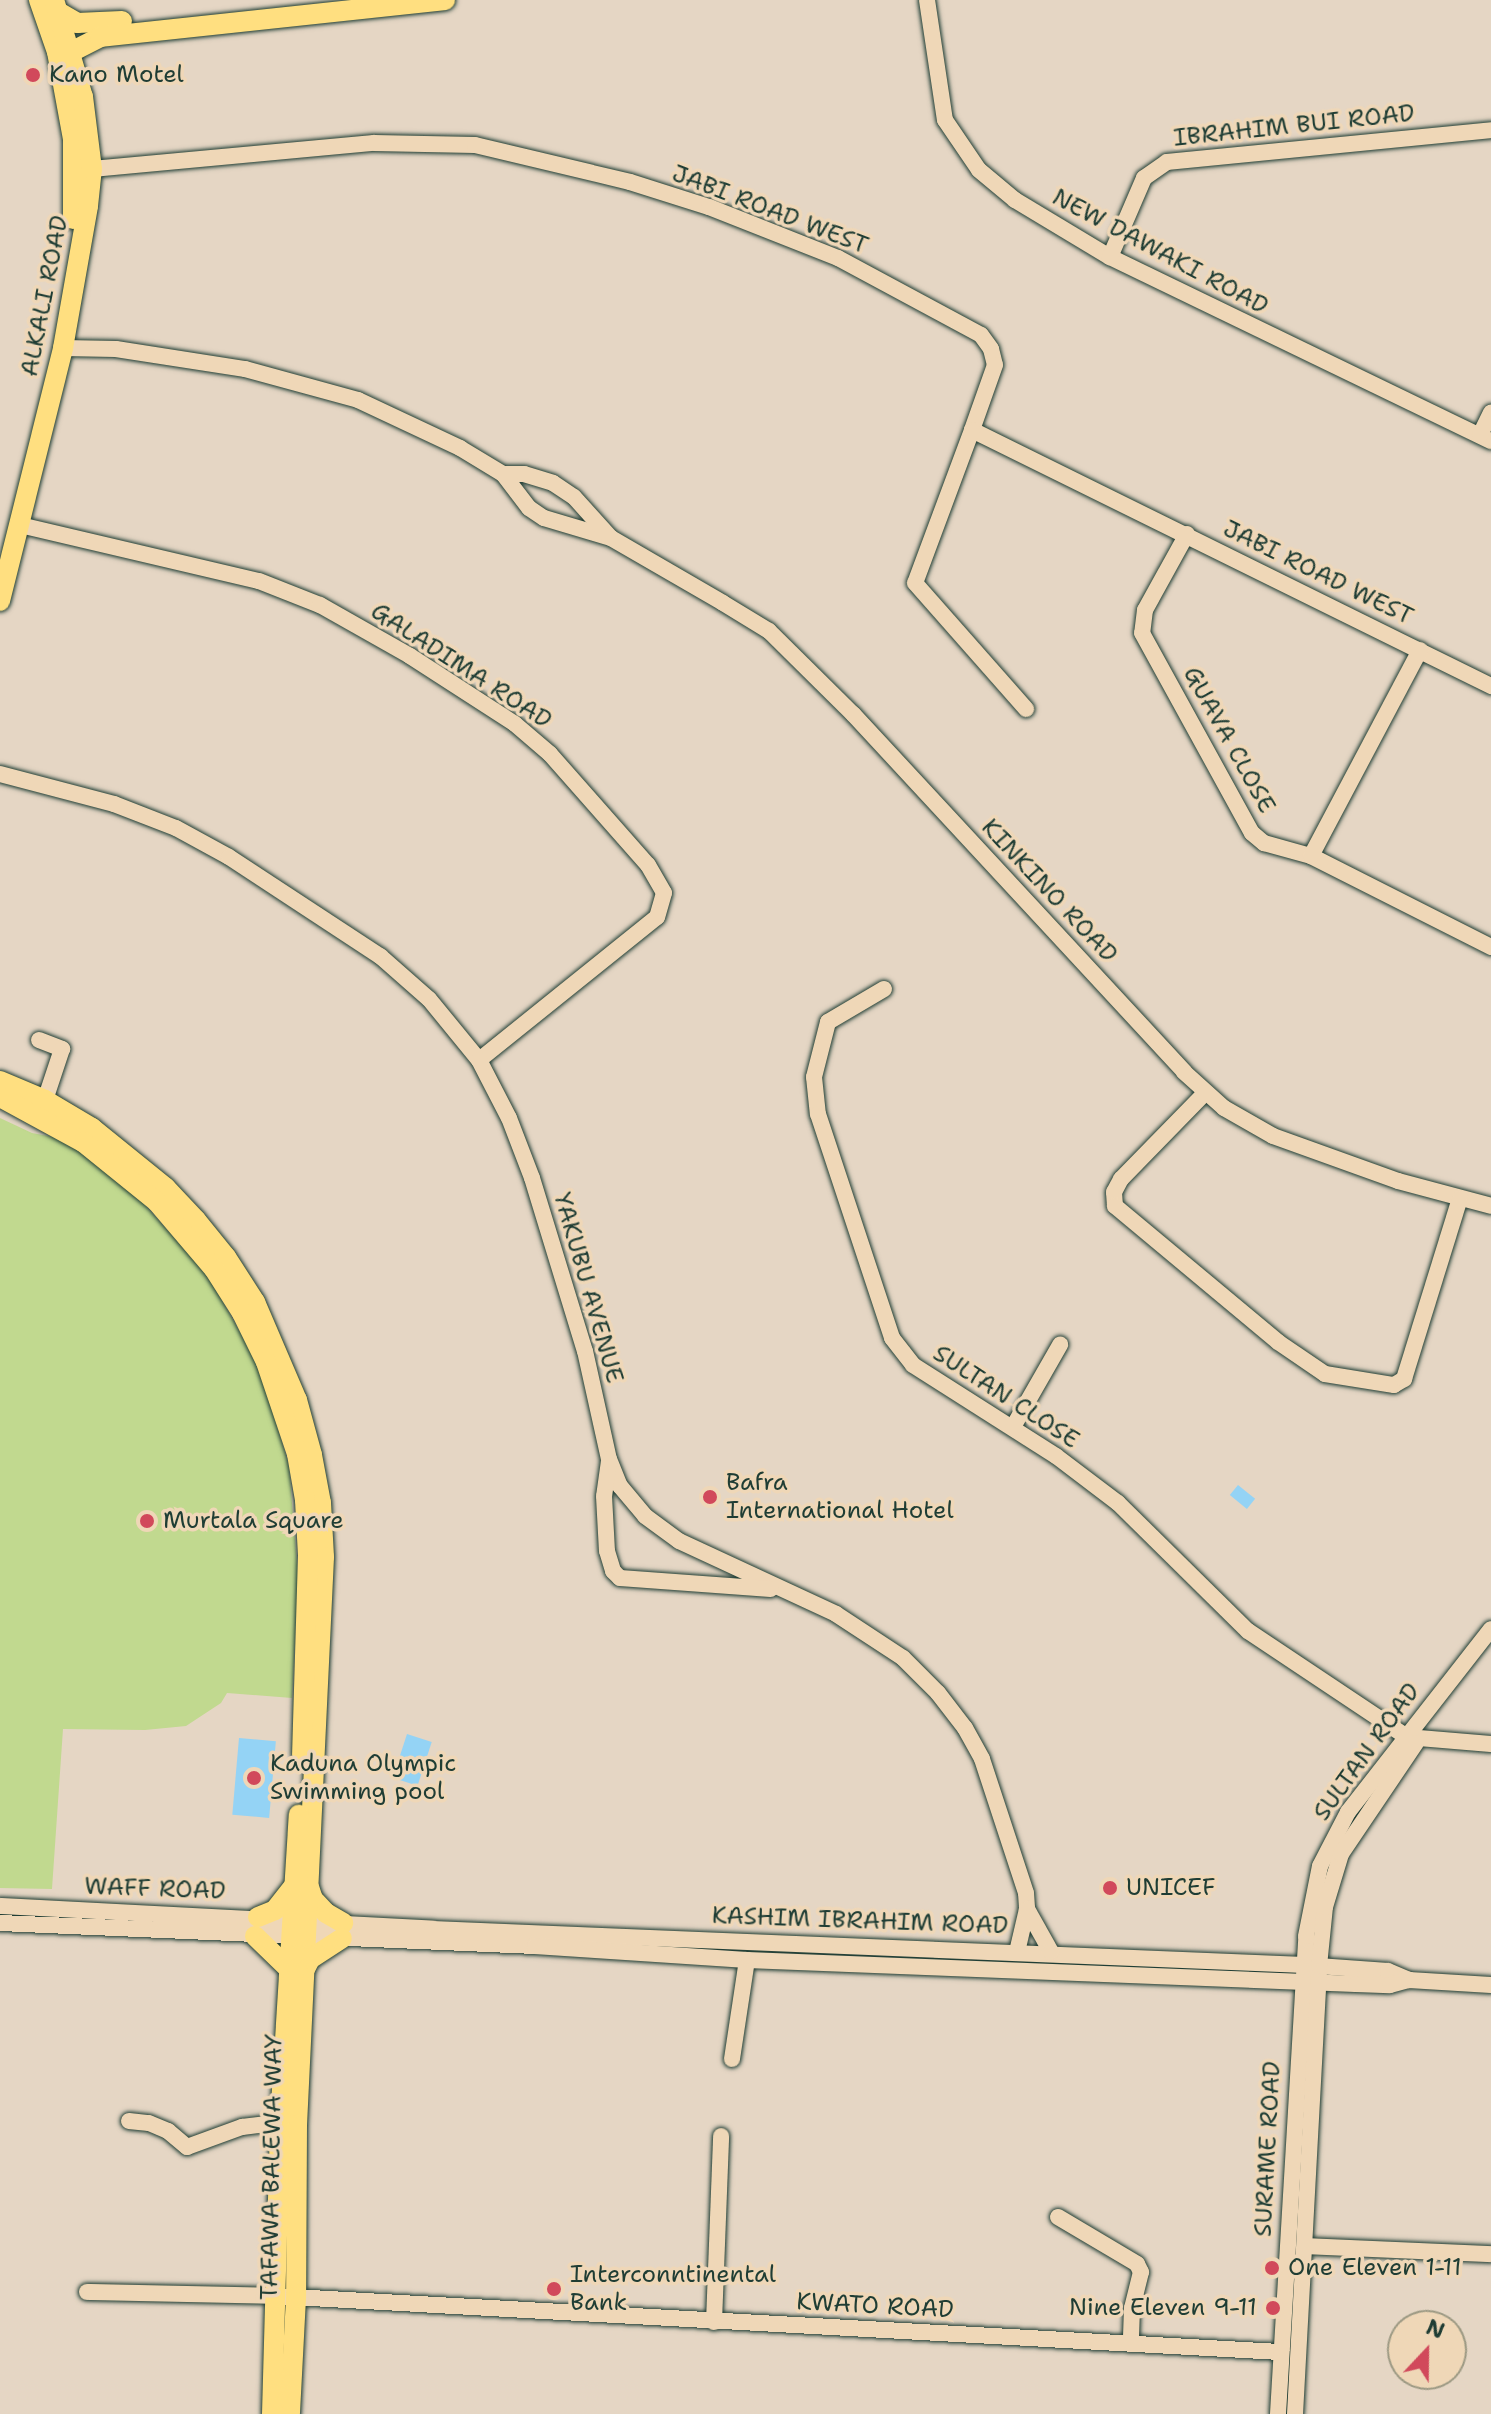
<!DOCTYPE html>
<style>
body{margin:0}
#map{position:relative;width:1491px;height:2414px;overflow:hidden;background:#e5d6c4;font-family:"Shantell Sans",sans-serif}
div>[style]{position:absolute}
.green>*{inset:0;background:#c1d98f}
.water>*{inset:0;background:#94d3f5;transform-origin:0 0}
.roads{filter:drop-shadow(0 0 2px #1f3d34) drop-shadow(0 0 2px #1f3d34)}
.minor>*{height:16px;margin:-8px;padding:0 8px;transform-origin:8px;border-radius:8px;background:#efd7b7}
.major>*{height:20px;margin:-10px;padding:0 10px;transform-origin:10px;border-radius:10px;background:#ffdf80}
.dots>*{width:22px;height:22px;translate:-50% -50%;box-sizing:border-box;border:4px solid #efd7b7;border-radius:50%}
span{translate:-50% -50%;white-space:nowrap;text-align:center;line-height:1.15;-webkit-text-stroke:7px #efd7b7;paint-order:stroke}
.poi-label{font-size:24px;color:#1f3d34}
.left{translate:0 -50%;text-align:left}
.right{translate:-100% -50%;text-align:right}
.street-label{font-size:24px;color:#1f3d34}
.north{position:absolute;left:1387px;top:2310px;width:80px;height:80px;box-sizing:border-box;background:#efd7b7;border:2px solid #9c9983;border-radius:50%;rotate:22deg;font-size:22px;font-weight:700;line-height:32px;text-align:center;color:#1f3d34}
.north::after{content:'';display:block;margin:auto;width:28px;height:36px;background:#d1495b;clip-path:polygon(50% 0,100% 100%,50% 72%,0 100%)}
</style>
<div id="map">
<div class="green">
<div style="clip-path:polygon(0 1118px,32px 1133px,64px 1139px,142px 1202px,207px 1274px,259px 1366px,289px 1466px,298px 1577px,292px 1698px,227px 1693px,221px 1703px,186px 1726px,145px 1730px,63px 1729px,52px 1889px,0 1888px)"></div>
</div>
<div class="water">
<div style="left:1238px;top:1485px;width:22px;height:13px;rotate:39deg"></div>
<div style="left:407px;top:1734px;width:26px;height:46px;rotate:18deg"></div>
<div style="left:239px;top:1738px;width:37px;height:77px;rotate:5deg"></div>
</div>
<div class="roads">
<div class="minor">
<div style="left:927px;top:0;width:121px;rotate:81.5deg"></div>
<div style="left:945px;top:120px;width:60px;rotate:55.8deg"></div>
<div style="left:979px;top:170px;width:47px;rotate:39.8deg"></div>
<div style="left:1015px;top:200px;width:111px;rotate:31deg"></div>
<div style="left:1110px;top:257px;width:423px;rotate:25.8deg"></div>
<div style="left:92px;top:169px;width:283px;rotate:-5.3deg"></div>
<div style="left:374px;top:143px;width:101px;rotate:1.1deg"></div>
<div style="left:475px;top:145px;width:159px;rotate:13.4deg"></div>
<div style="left:630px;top:182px;width:83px;rotate:17.6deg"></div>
<div style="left:709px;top:207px;width:139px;rotate:21.6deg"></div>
<div style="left:838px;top:258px;width:162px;rotate:28.3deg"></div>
<div style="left:981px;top:335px;width:17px;rotate:54deg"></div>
<div style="left:991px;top:349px;width:16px;rotate:76deg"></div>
<div style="left:995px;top:365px;width:69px;rotate:109.5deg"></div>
<div style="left:972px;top:430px;width:579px;rotate:26.26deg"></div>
<div style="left:1110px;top:257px;width:86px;rotate:-66.7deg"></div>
<div style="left:1144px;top:178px;width:28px;rotate:-35deg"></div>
<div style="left:1167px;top:162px;width:326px;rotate:-5.6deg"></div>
<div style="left:63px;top:348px;width:53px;rotate:1.1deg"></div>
<div style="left:116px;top:349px;width:131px;rotate:8.8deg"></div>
<div style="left:245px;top:369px;width:117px;rotate:15.3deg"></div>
<div style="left:358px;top:400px;width:113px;rotate:25.2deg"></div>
<div style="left:460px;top:448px;width:50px;rotate:31.2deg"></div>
<div style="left:503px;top:474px;width:43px;rotate:52.6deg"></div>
<div style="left:529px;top:508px;width:18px;rotate:34deg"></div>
<div style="left:544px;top:518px;width:70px;rotate:16.6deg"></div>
<div style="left:611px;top:538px;width:129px;rotate:30.1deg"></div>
<div style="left:723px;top:603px;width:54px;rotate:31.3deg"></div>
<div style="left:769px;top:631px;width:118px;rotate:44.7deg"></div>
<div style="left:853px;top:714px;width:488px;rotate:47.2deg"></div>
<div style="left:1184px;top:1072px;width:54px;rotate:42deg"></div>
<div style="left:1224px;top:1108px;width:56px;rotate:29.7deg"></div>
<div style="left:1273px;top:1136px;width:133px;rotate:19.8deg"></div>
<div style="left:1398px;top:1181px;width:96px;rotate:15deg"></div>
<div style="left:972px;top:430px;width:163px;rotate:110.4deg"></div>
<div style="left:915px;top:583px;width:168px;rotate:48.6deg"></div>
<div style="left:1480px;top:435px;width:25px;rotate:-64deg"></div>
<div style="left:503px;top:474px;width:21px"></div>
<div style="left:524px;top:474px;width:30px;rotate:17deg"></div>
<div style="left:553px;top:483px;width:25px;rotate:34deg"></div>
<div style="left:574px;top:497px;width:54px;rotate:48deg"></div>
<div style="left:20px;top:525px;width:245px;rotate:13.2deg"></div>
<div style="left:259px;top:581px;width:66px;rotate:21.5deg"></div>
<div style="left:320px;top:605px;width:103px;rotate:29.5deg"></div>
<div style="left:410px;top:656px;width:125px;rotate:32.9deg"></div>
<div style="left:515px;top:724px;width:46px;rotate:40.6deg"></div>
<div style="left:550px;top:754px;width:148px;rotate:48.6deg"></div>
<div style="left:648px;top:865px;width:32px;rotate:60deg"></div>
<div style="left:664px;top:893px;width:25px;rotate:106deg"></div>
<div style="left:657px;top:917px;width:228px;rotate:141.2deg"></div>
<div style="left:1187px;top:534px;width:87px;rotate:118.9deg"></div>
<div style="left:1145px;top:610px;width:23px;rotate:97deg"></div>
<div style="left:1142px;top:633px;width:228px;rotate:61.2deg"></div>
<div style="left:1252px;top:833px;width:16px;rotate:40deg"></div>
<div style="left:1264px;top:843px;width:49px;rotate:15.5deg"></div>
<div style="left:1311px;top:856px;width:202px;rotate:26.8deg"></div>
<div style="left:0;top:774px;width:118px;rotate:14.7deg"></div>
<div style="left:114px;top:804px;width:66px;rotate:21.2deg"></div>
<div style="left:176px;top:828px;width:60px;rotate:28.7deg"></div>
<div style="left:229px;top:857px;width:181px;rotate:33.3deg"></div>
<div style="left:380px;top:956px;width:65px;rotate:41.3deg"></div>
<div style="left:429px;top:999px;width:79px;rotate:50.7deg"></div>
<div style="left:479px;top:1060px;width:65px;rotate:62.7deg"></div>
<div style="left:509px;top:1118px;width:64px;rotate:69deg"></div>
<div style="left:532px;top:1178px;width:181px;rotate:73deg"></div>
<div style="left:585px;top:1351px;width:111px;rotate:77.5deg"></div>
<div style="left:609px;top:1459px;width:29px;rotate:68deg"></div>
<div style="left:620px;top:1486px;width:39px;rotate:50deg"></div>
<div style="left:645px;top:1516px;width:42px;rotate:36.3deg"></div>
<div style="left:679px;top:1541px;width:173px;rotate:24.9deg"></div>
<div style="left:836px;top:1614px;width:80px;rotate:33.3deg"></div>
<div style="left:903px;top:1658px;width:49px;rotate:45deg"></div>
<div style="left:938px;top:1693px;width:44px;rotate:52.4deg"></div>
<div style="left:965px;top:1728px;width:35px;rotate:61deg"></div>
<div style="left:982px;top:1759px;width:141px;rotate:71.8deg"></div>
<div style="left:1026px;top:1893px;width:16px;rotate:86deg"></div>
<div style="left:1027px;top:1909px;width:44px;rotate:103.1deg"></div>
<div style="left:1311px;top:856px;width:233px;rotate:-62.1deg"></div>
<div style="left:884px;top:989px;width:65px;rotate:149.5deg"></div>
<div style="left:828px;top:1022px;width:57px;rotate:104.3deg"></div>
<div style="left:814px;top:1077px;width:37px;rotate:84deg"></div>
<div style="left:818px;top:1114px;width:236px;rotate:71.7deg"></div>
<div style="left:892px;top:1338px;width:34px;rotate:52deg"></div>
<div style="left:913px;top:1365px;width:169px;rotate:32.5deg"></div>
<div style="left:1056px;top:1456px;width:78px;rotate:37.2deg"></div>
<div style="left:1118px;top:1503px;width:182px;rotate:44.6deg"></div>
<div style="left:1248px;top:1631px;width:191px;rotate:33.7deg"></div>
<div style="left:1407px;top:1737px;width:84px;rotate:4.8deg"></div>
<div style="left:39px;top:1040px;width:25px;rotate:21deg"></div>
<div style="left:62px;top:1049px;width:54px;rotate:108.4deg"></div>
<div style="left:1205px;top:1093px;width:120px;rotate:134.3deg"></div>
<div style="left:1121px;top:1179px;width:15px;rotate:118deg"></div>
<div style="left:1114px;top:1192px;width:14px;rotate:86deg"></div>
<div style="left:1115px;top:1206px;width:212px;rotate:39.8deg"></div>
<div style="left:1278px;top:1342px;width:57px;rotate:34.2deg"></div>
<div style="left:1325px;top:1374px;width:70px;rotate:9.1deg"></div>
<div style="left:1394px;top:1385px;width:12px;rotate:-31deg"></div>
<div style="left:1404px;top:1379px;width:189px;rotate:-72.8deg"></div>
<div style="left:1013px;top:1427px;width:95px;rotate:-60.2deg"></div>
<div style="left:609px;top:1461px;width:35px;rotate:98deg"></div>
<div style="left:604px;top:1496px;width:55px;rotate:86.9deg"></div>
<div style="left:607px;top:1551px;width:21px;rotate:73deg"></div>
<div style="left:613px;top:1571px;width:10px;rotate:45deg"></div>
<div style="left:620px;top:1578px;width:151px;rotate:4.2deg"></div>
<div style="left:0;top:1906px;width:433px;rotate:3deg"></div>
<div style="left:432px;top:1929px;width:873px;rotate:2.36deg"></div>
<div style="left:1304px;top:1965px;width:84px;rotate:4.1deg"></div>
<div style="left:1388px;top:1971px;width:23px;rotate:23deg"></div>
<div style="left:1027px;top:1909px;width:49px;rotate:60.8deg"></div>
<div style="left:0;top:1923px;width:535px;rotate:2.46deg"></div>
<div style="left:535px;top:1946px;width:212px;rotate:3.8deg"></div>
<div style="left:747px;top:1960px;width:609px;rotate:2.26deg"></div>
<div style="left:1356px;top:1984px;width:34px;rotate:2deg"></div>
<div style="left:1390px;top:1985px;width:20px;rotate:-15deg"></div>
<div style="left:1409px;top:1980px;width:82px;rotate:3.5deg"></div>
<div style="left:732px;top:2059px;width:100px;rotate:-81.4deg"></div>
<div style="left:129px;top:2121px;width:20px;rotate:6deg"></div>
<div style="left:149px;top:2123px;width:21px;rotate:23deg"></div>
<div style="left:168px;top:2131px;width:25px;rotate:40deg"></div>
<div style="left:187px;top:2147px;width:59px;rotate:-20deg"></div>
<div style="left:242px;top:2127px;width:38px;rotate:-7deg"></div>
<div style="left:1058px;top:2217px;width:92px;rotate:30.7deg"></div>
<div style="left:1137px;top:2264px;width:9px;rotate:63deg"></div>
<div style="left:1141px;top:2272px;width:37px;rotate:104deg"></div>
<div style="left:1132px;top:2308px;width:34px;rotate:92deg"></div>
<div style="left:1306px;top:2246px;width:185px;rotate:2.5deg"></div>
<div style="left:87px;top:2292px;width:188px;rotate:1.2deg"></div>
<div style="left:275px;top:2296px;width:1008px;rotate:3.19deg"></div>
<div style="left:714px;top:2322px;width:186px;rotate:-87.8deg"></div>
<div style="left:1278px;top:2414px;width:479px;rotate:-86.6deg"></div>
<div style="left:1306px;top:1936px;width:71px;rotate:-78.7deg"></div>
<div style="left:1320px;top:1866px;width:61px;rotate:-62.6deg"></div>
<div style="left:1348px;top:1812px;width:232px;rotate:-52deg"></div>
<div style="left:1295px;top:2414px;width:449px;rotate:-86.9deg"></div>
<div style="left:1319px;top:1966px;width:59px;rotate:-84.2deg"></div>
<div style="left:1325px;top:1907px;width:55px;rotate:-73.2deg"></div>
<div style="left:1341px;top:1854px;width:134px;rotate:-56deg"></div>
</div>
<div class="major">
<div style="left:39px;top:0;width:55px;rotate:70.9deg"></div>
<div style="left:57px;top:52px;width:88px;rotate:79.6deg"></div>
<div style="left:73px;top:139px;width:80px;rotate:90deg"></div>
<div style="left:60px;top:13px;width:20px;rotate:30deg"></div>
<div style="left:77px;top:23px;width:45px;rotate:-2.5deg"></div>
<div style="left:71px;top:52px;width:33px;rotate:-27deg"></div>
<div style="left:100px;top:37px;width:347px;rotate:-6.1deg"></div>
<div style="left:0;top:601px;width:261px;rotate:-76deg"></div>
<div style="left:63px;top:348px;width:144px;rotate:-80deg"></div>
<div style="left:88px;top:206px;width:37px;rotate:-84deg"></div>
<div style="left:92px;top:169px;width:73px;rotate:-97.1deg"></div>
<div style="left:83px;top:97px;width:101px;rotate:-106.6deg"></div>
<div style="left:0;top:1081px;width:49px;rotate:22.9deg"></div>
<div style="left:45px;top:1100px;width:55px;rotate:30.8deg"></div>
<div style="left:92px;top:1128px;width:95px;rotate:39deg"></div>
<div style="left:166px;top:1188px;width:44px;rotate:46.8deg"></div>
<div style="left:196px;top:1220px;width:48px;rotate:51deg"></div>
<div style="left:226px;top:1257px;width:54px;rotate:57.2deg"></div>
<div style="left:255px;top:1302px;width:107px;rotate:66.8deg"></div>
<div style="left:297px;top:1400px;width:57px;rotate:74.7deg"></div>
<div style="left:312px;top:1455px;width:49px;rotate:79.4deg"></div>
<div style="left:321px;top:1503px;width:54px;rotate:86.8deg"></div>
<div style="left:324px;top:1557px;width:569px;rotate:92.72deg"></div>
<div style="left:297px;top:2125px;width:173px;rotate:90.3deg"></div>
<div style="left:296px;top:2298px;width:116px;rotate:93deg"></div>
<div style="left:0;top:1097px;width:94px;rotate:28.5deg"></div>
<div style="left:83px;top:1142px;width:95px;rotate:39deg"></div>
<div style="left:157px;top:1202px;width:88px;rotate:49.6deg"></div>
<div style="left:214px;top:1269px;width:52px;rotate:57.5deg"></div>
<div style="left:242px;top:1313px;width:55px;rotate:63.9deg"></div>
<div style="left:266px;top:1362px;width:97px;rotate:71.4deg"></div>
<div style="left:297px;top:1454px;width:47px;rotate:80.1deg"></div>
<div style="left:305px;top:1500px;width:55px;rotate:86.9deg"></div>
<div style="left:308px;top:1555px;width:200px;rotate:91.7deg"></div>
<div style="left:309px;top:1887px;width:13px;rotate:72deg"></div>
<div style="left:313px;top:1899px;width:19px;rotate:47deg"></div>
<div style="left:326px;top:1913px;width:20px;rotate:30deg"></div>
<div style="left:258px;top:1917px;width:18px;rotate:-22deg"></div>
<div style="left:275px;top:1910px;width:31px;rotate:-52deg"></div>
<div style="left:255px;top:1936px;width:47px;rotate:44.1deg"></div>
<div style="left:304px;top:1971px;width:13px;rotate:-63deg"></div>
<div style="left:310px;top:1959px;width:38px;rotate:-33deg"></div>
<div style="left:272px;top:2414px;width:292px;rotate:-88.4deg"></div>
<div style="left:280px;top:2122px;width:308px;rotate:-86.5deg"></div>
</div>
</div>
<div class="dots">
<div style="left:33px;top:75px;background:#d1495b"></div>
<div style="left:710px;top:1497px;background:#d1495b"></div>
<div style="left:147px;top:1521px;background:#d1495b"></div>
<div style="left:254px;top:1778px;background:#d1495b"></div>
<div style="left:1110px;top:1888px;background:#d1495b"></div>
<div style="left:1272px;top:2268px;background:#d1495b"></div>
<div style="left:554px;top:2289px;background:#d1495b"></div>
<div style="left:1273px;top:2308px;background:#d1495b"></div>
</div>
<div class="poi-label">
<span class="left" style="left:49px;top:75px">Kano Motel</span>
<span class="left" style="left:726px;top:1497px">Bafra<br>International Hotel</span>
<span class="left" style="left:163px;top:1521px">Murtala Square</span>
<span class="left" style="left:270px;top:1778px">Kaduna Olympic<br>Swimming pool</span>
<span class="left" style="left:1126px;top:1888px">UNICEF</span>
<span class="left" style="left:1288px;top:2268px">One Eleven 1-11</span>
<span class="left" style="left:570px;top:2289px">Interconntinental<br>Bank</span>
<span class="right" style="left:1257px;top:2308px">Nine Eleven 9-11</span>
</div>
<div class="street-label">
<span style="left:1294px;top:126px;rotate:-6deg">IBRAHIM BUI ROAD</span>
<span style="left:770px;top:210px;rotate:21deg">JABI ROAD WEST</span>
<span style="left:1160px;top:252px;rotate:28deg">NEW DAWAKI ROAD</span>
<span style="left:45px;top:296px;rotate:-79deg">ALKALI ROAD</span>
<span style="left:1318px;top:573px;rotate:26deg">JABI ROAD WEST</span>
<span style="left:461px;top:666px;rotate:33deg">GALADIMA ROAD</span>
<span style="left:1229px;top:740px;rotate:61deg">GUAVA CLOSE</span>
<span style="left:1049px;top:891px;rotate:47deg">KINKINO ROAD</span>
<span style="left:588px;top:1288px;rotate:74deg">YAKUBU AVENUE</span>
<span style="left:1006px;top:1397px;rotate:33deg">SULTAN CLOSE</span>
<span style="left:1367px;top:1752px;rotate:-54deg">SULTAN ROAD</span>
<span style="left:155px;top:1889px;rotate:2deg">WAFF ROAD</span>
<span style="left:860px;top:1921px;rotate:2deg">KASHIM IBRAHIM ROAD</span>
<span style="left:1268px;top:2149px;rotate:-87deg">SURAME ROAD</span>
<span style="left:272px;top:2167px;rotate:-89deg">TAFAWA BALEWA WAY</span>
<span style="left:875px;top:2306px;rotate:3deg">KWATO ROAD</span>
</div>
<div class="north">N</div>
</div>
